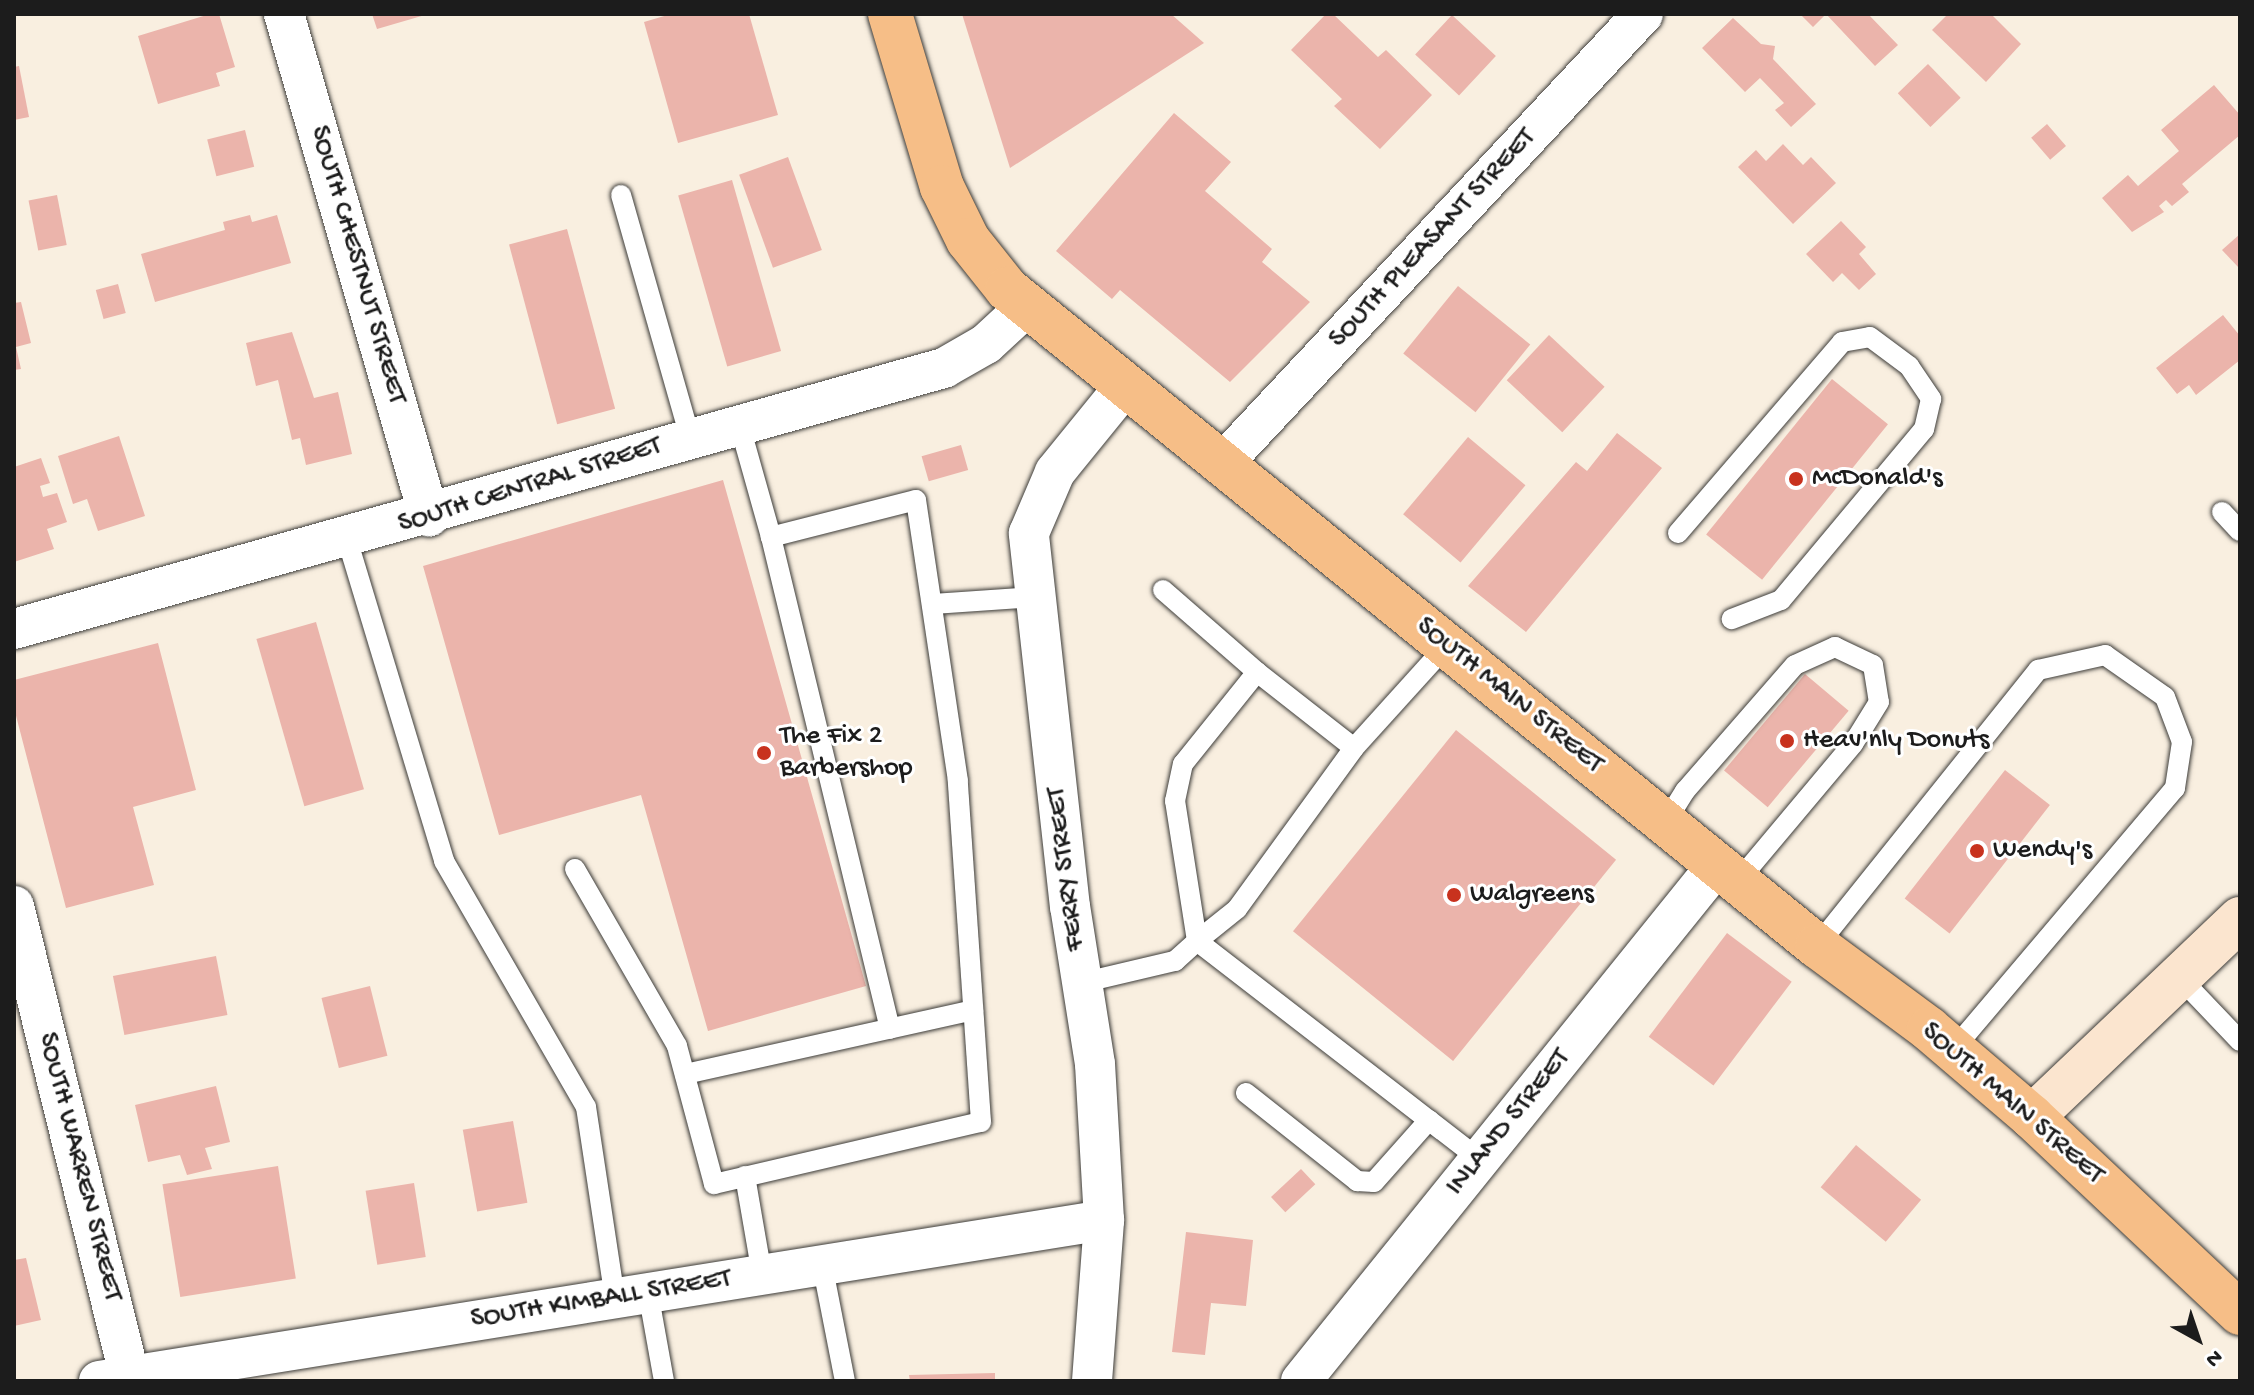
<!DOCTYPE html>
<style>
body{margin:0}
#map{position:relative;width:2254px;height:1395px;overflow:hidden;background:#f9efe0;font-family:"Gochi Hand",sans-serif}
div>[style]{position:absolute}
.building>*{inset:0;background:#ebb4ab;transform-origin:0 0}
.roads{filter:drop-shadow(0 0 2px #3d3c39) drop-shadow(0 0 2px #3d3c39)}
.lane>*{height:20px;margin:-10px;padding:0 10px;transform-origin:10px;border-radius:10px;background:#fff}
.street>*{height:40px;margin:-20px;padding:0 20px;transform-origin:20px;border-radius:20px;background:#fff}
.secondary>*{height:44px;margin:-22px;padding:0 22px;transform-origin:22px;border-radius:22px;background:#fbe5cf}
.primary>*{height:44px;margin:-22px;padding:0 22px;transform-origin:22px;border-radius:22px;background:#f6be87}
.dots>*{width:22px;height:22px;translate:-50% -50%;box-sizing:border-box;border:4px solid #fff;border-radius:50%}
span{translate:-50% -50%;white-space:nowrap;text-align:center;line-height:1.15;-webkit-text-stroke:6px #fff;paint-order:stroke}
.street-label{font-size:28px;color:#1c1c1c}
.poi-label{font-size:28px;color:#1c1c1c}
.left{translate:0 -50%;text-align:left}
.frame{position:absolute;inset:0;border:16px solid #1c1c1c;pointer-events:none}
.north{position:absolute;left:2158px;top:1299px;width:80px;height:80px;-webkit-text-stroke:6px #fff;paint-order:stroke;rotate:140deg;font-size:22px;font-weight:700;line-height:32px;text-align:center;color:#1c1c1c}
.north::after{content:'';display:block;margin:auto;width:28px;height:36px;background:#1c1c1c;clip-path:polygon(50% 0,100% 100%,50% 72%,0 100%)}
</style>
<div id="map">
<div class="building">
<div style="clip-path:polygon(210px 14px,219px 14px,235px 67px,216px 73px,220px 86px,158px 104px,138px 36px)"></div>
<div style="clip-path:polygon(372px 14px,425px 14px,425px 15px,377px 29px)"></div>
<div style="clip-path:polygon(671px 14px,749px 14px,778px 115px,678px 143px,644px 22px)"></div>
<div style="clip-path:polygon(962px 14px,1171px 14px,1204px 43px,1010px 168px)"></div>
<div style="clip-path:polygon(1326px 14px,1333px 14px,1378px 57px,1386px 50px,1432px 95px,1380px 149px,1334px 106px,1342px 99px,1291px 50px)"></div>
<div style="clip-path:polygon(1800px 14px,1868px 14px,1898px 45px,1875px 66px,1826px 14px,1813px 27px)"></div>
<div style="clip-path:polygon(1948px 14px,1991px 14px,2021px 44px,1986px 82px,1932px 30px)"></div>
<div style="left:1452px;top:15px;width:60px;height:54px;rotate:43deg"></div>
<div style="clip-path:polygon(1733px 18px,1761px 44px,1775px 46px,1773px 59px,1816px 104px,1791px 127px,1775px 110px,1784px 103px,1760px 78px,1745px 92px,1702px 48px)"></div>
<div style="left:1928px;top:64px;width:47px;height:42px;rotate:46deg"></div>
<div style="clip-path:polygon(19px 66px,29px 117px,14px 120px,14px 67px)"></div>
<div style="clip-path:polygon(2214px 85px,2240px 115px,2240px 135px,2182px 184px,2189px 192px,2172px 206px,2166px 200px,2159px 206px,2164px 212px,2132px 232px,2102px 198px,2128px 175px,2138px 186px,2179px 151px,2161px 130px)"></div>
<div style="clip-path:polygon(1174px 113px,1231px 162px,1205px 191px,1272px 249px,1262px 262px,1310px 302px,1230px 382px,1120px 290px,1112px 299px,1056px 251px)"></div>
<div style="left:2047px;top:124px;width:29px;height:21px;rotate:49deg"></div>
<div style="left:245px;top:130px;width:38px;height:39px;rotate:76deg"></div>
<div style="clip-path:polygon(1783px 144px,1803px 165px,1811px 157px,1836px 183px,1793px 224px,1738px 167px,1756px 150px,1766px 161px)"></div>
<div style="left:788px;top:157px;width:99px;height:52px;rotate:70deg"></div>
<div style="left:732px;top:180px;width:178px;height:56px;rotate:74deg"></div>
<div style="left:57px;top:195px;width:51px;height:29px;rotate:79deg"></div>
<div style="clip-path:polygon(250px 215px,252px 222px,277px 215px,291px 263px,155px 302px,141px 254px,225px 230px,223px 222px)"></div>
<div style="clip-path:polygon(1841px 221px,1866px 247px,1859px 254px,1876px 274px,1859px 290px,1842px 273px,1833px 282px,1806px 254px)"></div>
<div style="left:567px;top:229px;width:186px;height:60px;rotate:75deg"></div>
<div style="clip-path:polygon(2240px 234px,2240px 269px,2222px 250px)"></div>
<div style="left:118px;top:284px;width:30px;height:23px;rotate:75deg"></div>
<div style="left:1458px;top:286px;width:93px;height:87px;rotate:39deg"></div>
<div style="clip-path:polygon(21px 302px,31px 343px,16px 347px,21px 369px,14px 370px,14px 303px)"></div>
<div style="clip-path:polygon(2223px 315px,2240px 336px,2240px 360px,2196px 395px,2189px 385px,2177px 394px,2156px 368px)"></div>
<div style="clip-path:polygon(292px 332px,314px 398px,338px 392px,352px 454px,306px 465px,300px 438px,292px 440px,278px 380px,256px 386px,246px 343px)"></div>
<div style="left:1549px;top:335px;width:76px;height:62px;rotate:43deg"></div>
<div style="left:1832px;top:379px;width:72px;height:200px;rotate:39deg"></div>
<div style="clip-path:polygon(1617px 433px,1662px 468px,1526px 632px,1468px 586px,1576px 462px,1587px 471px)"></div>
<div style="clip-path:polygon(119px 436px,145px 516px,98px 531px,87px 499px,73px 504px,58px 456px)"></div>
<div style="left:1468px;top:437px;width:75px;height:101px;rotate:40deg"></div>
<div style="left:961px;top:445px;width:26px;height:41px;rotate:74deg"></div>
<div style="clip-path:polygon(41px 458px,50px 483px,40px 486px,43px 497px,57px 493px,67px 522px,47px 529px,54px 549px,14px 562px,14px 467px)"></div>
<div style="clip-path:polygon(723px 480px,866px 986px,708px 1031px,641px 795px,499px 835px,423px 566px)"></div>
<div style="left:316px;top:622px;width:174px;height:62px;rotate:74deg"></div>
<div style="clip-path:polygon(158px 643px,196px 790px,133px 807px,154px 885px,66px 908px,14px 708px,14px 680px)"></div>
<div style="left:1805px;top:674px;width:57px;height:126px;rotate:40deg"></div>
<div style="left:1456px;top:730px;width:206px;height:259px;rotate:39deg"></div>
<div style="left:2005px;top:770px;width:57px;height:163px;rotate:38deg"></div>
<div style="left:1727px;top:933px;width:81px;height:130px;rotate:37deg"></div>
<div style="left:216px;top:956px;width:60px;height:105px;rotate:79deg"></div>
<div style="left:370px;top:986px;width:72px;height:50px;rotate:76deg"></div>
<div style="clip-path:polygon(216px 1086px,230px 1142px,205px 1148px,212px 1169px,187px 1175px,180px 1155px,148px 1162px,135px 1105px)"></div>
<div style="left:513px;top:1121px;width:83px;height:51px;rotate:80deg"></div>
<div style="left:1856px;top:1145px;width:85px;height:55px;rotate:40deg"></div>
<div style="left:278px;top:1166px;width:114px;height:117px;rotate:81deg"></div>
<div style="left:1301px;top:1169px;width:21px;height:41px;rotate:47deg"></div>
<div style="left:414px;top:1183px;width:75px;height:49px;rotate:81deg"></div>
<div style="clip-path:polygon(1186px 1232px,1253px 1240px,1246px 1306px,1211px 1303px,1205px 1355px,1172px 1352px)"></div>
<div style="clip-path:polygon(26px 1258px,41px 1320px,14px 1326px,14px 1260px)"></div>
<div style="clip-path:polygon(995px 1373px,995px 1381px,910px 1381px,909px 1375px)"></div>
</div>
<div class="roads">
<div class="lane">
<div style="left:621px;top:195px;width:253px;rotate:74.1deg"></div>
<div style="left:739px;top:423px;width:118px;rotate:74.3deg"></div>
<div style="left:2222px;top:512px;width:26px;rotate:47deg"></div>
<div style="left:1678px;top:533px;width:252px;rotate:-49.3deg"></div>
<div style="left:1842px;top:342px;width:28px;rotate:-10deg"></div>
<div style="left:1870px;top:337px;width:49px;rotate:36.6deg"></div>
<div style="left:1909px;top:366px;width:40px;rotate:56deg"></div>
<div style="left:1931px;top:399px;width:31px;rotate:103deg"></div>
<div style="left:1924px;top:429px;width:223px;rotate:129.9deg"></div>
<div style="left:1781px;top:600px;width:53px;rotate:158.8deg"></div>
<div style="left:347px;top:539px;width:336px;rotate:73.2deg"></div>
<div style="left:444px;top:861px;width:284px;rotate:60deg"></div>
<div style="left:586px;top:1107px;width:193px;rotate:81.4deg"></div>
<div style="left:1163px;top:590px;width:125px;rotate:41.1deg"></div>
<div style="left:932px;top:604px;width:104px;rotate:-3.9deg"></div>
<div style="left:1354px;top:748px;width:199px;rotate:126deg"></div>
<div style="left:1237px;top:909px;width:51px;rotate:141.3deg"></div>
<div style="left:1197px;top:941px;width:142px;rotate:-98.9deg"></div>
<div style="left:1175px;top:801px;width:38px;rotate:-78deg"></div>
<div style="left:1183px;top:764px;width:118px;rotate:-51.2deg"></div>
<div style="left:1257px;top:672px;width:123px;rotate:38.1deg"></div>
<div style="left:1354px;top:748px;width:139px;rotate:-47.9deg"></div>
<div style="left:1665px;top:823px;width:38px;rotate:-58deg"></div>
<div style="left:1685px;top:791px;width:167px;rotate:-48.9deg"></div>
<div style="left:1795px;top:665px;width:44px;rotate:-24.2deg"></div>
<div style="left:1835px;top:647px;width:42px;rotate:25.3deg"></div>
<div style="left:1873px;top:665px;width:37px;rotate:81deg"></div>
<div style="left:1879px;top:702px;width:49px;rotate:121.8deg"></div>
<div style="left:1853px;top:744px;width:179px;rotate:130deg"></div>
<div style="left:575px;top:869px;width:204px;rotate:60deg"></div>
<div style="left:677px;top:1046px;width:143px;rotate:75deg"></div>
<div style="left:714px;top:1184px;width:274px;rotate:-13.1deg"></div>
<div style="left:981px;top:1122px;width:342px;rotate:-93.9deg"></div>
<div style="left:958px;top:781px;width:284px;rotate:-98.5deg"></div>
<div style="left:916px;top:500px;width:150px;rotate:165.7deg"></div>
<div style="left:771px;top:537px;width:506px;rotate:76.4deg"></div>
<div style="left:1817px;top:946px;width:354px;rotate:-51.3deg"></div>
<div style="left:2038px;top:670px;width:69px;rotate:-12.6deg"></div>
<div style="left:2105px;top:655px;width:73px;rotate:35deg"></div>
<div style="left:2165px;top:697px;width:48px;rotate:69.3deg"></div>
<div style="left:2182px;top:742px;width:47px;rotate:98.7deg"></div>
<div style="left:2175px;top:788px;width:343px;rotate:130.3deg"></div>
<div style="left:2180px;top:978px;width:87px;rotate:46.4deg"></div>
<div style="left:1081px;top:983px;width:97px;rotate:-13.2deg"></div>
<div style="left:1175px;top:961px;width:30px;rotate:-42deg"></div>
<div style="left:1197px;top:941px;width:358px;rotate:37.7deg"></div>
<div style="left:685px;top:1074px;width:295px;rotate:-12.5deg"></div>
<div style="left:1246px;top:1093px;width:142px;rotate:38.4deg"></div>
<div style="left:1357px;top:1181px;width:17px;rotate:3deg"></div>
<div style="left:1374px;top:1182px;width:83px;rotate:-48.4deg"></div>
<div style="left:745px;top:1176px;width:99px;rotate:80.2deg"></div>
<div style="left:822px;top:1264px;width:119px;rotate:78.9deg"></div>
<div style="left:648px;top:1292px;width:90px;rotate:79.8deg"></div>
</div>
<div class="street">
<div style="left:284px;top:14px;width:523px;rotate:73.89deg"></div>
<div style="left:1222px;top:464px;width:616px;rotate:-46.91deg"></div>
<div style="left:14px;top:629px;width:966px;rotate:-15.68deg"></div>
<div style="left:944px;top:368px;width:48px;rotate:-29.7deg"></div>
<div style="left:986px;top:344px;width:56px;rotate:-42.8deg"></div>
<div style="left:14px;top:906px;width:489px;rotate:76.2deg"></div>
<div style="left:99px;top:1381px;width:1018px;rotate:-9.1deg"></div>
<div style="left:1092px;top:1381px;width:161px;rotate:-85.7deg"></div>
<div style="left:1104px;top:1220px;width:156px;rotate:-93.3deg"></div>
<div style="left:1095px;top:1064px;width:159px;rotate:-99deg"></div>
<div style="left:1070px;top:907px;width:376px;rotate:-96.3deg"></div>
<div style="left:1029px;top:533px;width:66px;rotate:-66.9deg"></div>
<div style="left:1055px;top:472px;width:109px;rotate:-50.9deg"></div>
<div style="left:1301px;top:1381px;width:663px;rotate:-51.12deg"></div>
</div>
<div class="secondary">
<div style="left:2032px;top:1117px;width:287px;rotate:-43.6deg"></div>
</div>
<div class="primary">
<div style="left:890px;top:14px;width:181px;rotate:73.3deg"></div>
<div style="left:942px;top:187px;width:59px;rotate:63.9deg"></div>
<div style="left:968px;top:240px;width:63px;rotate:51.5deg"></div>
<div style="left:1007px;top:289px;width:1043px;rotate:39.05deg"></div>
<div style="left:1817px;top:946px;width:139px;rotate:36.5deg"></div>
<div style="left:1929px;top:1029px;width:135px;rotate:40.5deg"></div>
<div style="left:2032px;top:1117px;width:286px;rotate:43.3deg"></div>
</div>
</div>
<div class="dots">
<div style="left:1796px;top:479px;background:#c8321e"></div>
<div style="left:1787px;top:741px;background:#c8321e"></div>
<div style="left:764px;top:753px;background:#c8321e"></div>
<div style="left:1977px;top:851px;background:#c8321e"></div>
<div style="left:1454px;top:895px;background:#c8321e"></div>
</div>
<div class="street-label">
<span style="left:1433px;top:239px;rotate:-47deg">SOUTH PLEASANT STREET</span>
<span style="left:357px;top:265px;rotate:74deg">SOUTH CHESTNUT STREET</span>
<span style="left:530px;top:486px;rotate:-17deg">SOUTH CENTRAL STREET</span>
<span style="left:1509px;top:696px;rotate:39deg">SOUTH MAIN STREET</span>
<span style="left:1067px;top:869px;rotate:-97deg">FERRY STREET</span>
<span style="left:2012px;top:1104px;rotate:41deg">SOUTH MAIN STREET</span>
<span style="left:1509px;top:1123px;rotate:-51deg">INLAND STREET</span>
<span style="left:79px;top:1167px;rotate:76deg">SOUTH WARREN STREET</span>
<span style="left:601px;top:1300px;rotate:-9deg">SOUTH KIMBALL STREET</span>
</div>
<div class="poi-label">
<span class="left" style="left:1812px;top:479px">McDonald's</span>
<span class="left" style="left:780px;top:753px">The Fix 2<br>Barbershop</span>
<span class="left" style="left:1803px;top:741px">Heav'nly Donuts</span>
<span class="left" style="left:1993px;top:851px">Wendy's</span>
<span class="left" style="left:1470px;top:895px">Walgreens</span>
</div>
<div class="frame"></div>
<div class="north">N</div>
</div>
